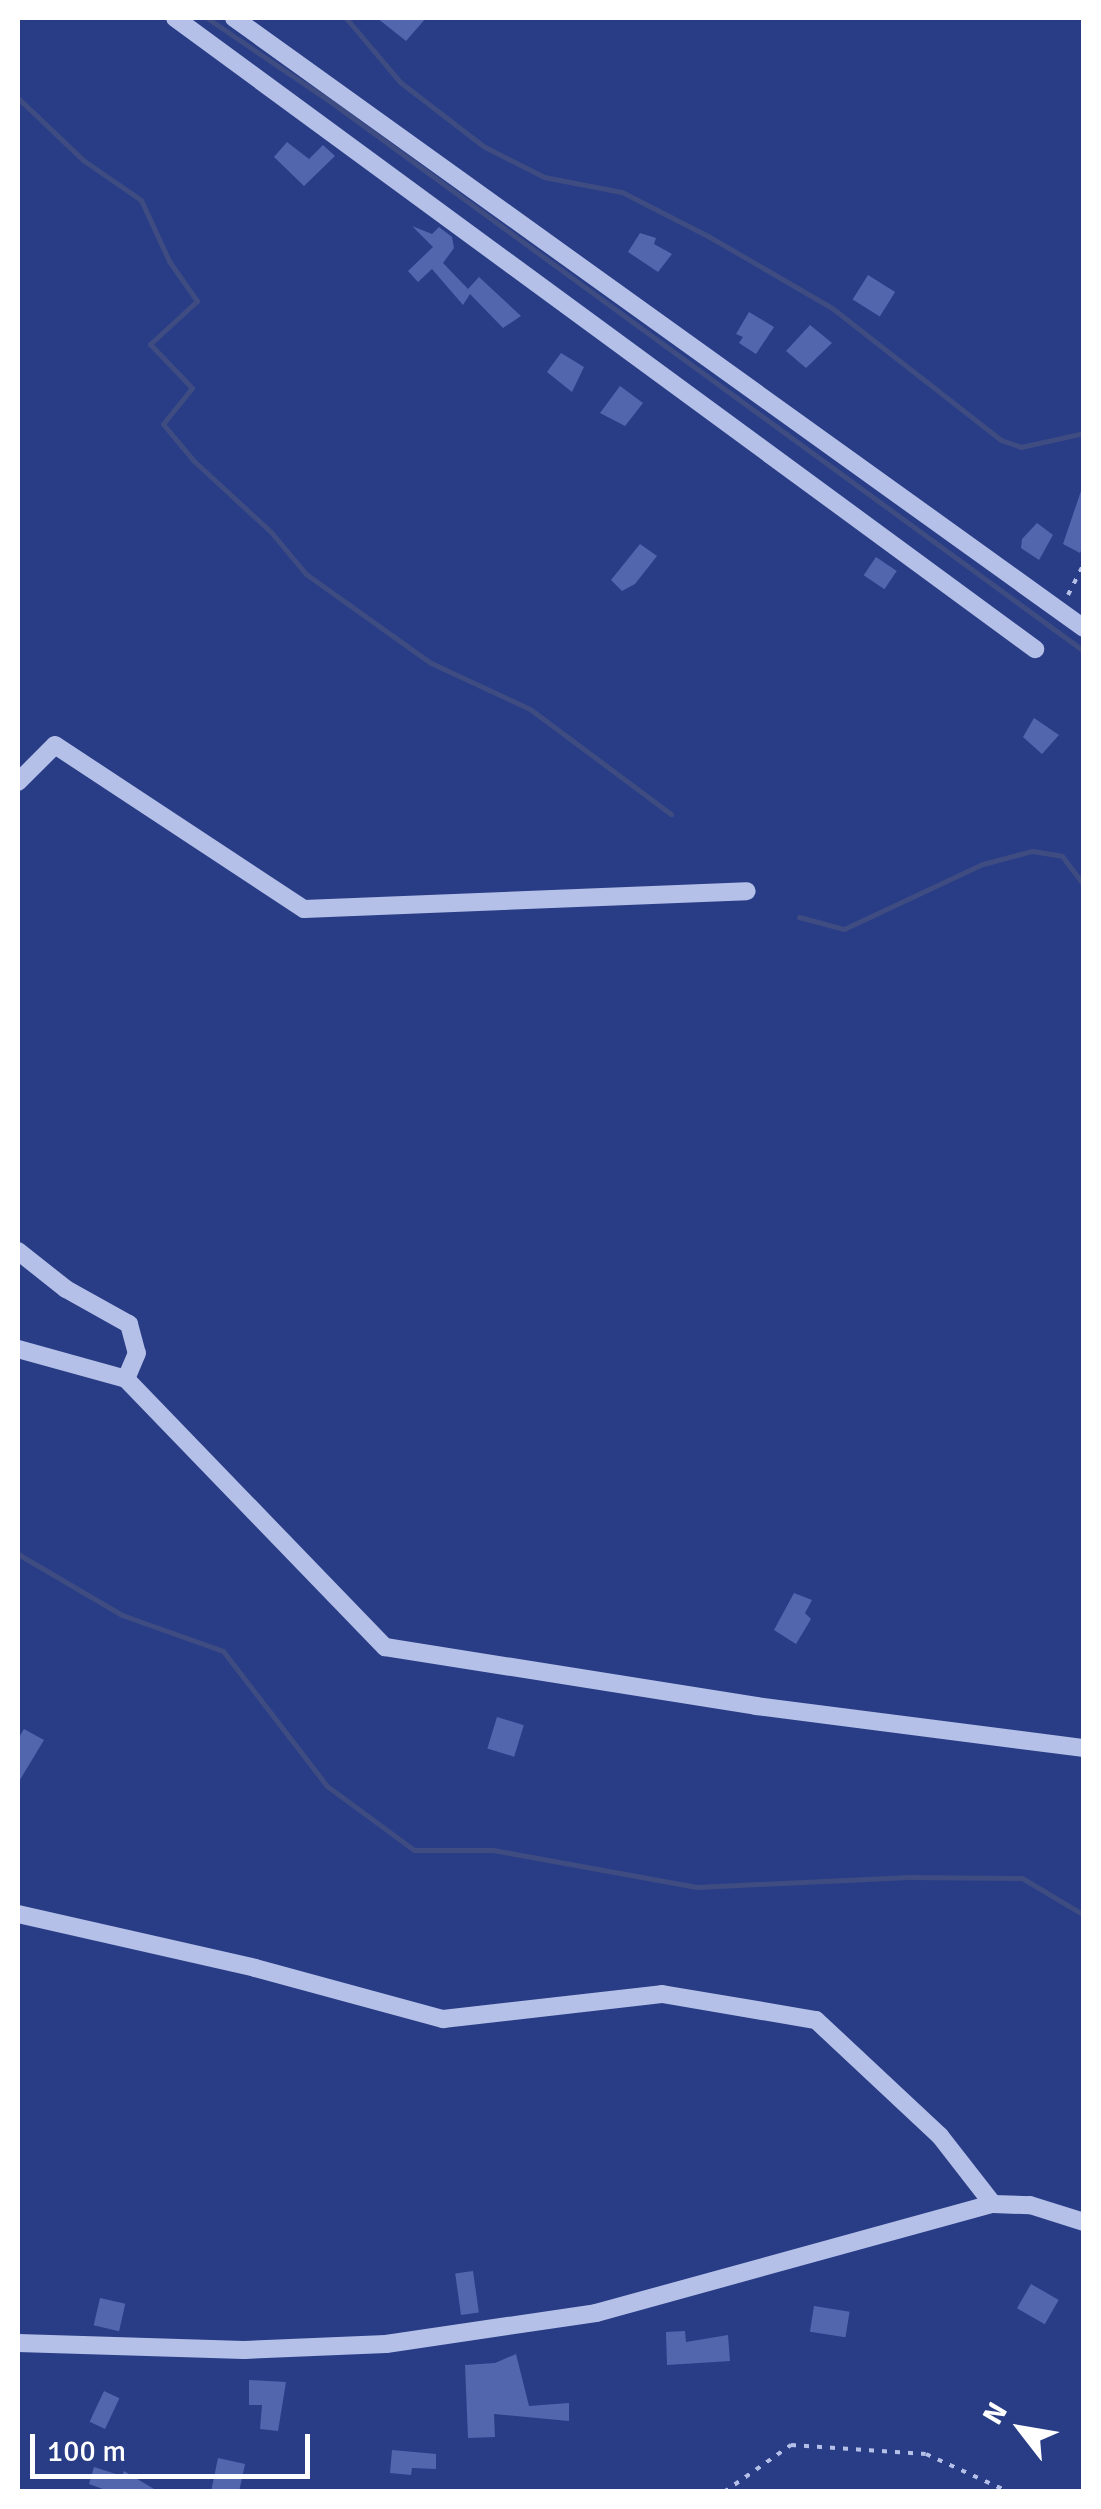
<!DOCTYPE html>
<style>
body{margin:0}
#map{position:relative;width:1101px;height:2509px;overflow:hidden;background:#293d86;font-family:Signika,sans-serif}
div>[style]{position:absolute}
.stream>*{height:5px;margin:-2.5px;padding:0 2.5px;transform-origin:2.5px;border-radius:2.5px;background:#3e4c82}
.building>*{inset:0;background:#5266ae;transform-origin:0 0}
.path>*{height:4px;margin-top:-2px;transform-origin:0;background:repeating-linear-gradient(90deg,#b5c0e8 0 5px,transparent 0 13px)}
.minor>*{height:18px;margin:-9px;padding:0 9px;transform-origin:9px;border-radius:9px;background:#b5c0e8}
span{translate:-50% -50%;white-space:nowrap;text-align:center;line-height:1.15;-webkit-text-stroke:10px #293d86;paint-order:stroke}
.frame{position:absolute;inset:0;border:20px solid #fff;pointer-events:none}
.north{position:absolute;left:971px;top:2379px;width:100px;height:100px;-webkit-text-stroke:8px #293d86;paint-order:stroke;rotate:301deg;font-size:28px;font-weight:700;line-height:40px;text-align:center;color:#fff}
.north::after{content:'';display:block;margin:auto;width:35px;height:45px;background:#fff;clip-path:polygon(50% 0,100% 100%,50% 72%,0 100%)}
.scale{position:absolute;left:30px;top:2434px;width:280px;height:45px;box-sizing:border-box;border:5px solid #fff;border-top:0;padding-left:12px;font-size:30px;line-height:35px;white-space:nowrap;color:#fff;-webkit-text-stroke:8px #293d86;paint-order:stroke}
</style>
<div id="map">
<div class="stream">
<div style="left:207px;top:18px;width:150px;rotate:34.1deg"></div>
<div style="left:331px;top:102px;width:932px;rotate:36.1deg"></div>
<div style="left:346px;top:18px;width:84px;rotate:49.8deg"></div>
<div style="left:400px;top:82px;width:105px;rotate:37.6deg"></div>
<div style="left:483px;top:146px;width:68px;rotate:26.9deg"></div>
<div style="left:544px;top:177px;width:79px;rotate:10.9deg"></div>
<div style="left:622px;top:192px;width:97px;rotate:27.1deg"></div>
<div style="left:708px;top:236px;width:143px;rotate:30.1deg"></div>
<div style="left:832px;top:308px;width:214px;rotate:38deg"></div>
<div style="left:1001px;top:440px;width:21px;rotate:19deg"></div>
<div style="left:1021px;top:447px;width:65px;rotate:-12.5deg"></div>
<div style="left:18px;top:98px;width:90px;rotate:43.6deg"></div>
<div style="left:83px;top:160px;width:70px;rotate:34.6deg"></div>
<div style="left:141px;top:200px;width:67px;rotate:65.3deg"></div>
<div style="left:169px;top:261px;width:49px;rotate:55deg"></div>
<div style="left:197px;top:301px;width:64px;rotate:137.5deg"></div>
<div style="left:150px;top:344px;width:61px;rotate:46.3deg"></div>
<div style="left:192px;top:388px;width:46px;rotate:128.9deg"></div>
<div style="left:163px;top:424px;width:48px;rotate:50deg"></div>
<div style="left:194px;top:461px;width:105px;rotate:42.7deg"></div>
<div style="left:271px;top:532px;width:55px;rotate:50.2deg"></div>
<div style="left:306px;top:574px;width:153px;rotate:35.5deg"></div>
<div style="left:431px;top:663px;width:109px;rotate:24.9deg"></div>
<div style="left:530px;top:709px;width:176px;rotate:36.7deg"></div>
<div style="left:799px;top:917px;width:47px;rotate:14.9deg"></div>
<div style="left:844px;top:929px;width:153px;rotate:-25.1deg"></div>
<div style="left:983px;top:864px;width:51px;rotate:-14.9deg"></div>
<div style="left:1032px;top:851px;width:30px;rotate:9deg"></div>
<div style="left:1062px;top:856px;width:36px;rotate:53deg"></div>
<div style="left:18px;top:1554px;width:121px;rotate:30.4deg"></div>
<div style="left:122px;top:1615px;width:107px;rotate:19.6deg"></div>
<div style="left:223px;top:1651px;width:170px;rotate:52.4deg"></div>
<div style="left:327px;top:1786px;width:108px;rotate:36.3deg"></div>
<div style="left:414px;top:1850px;width:79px"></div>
<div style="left:493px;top:1850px;width:207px;rotate:10.3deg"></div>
<div style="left:697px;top:1887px;width:212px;rotate:-2.7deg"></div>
<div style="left:909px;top:1877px;width:113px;rotate:0.5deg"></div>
<div style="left:1022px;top:1878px;width:72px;rotate:30.8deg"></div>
</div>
<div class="building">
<div style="clip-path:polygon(377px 18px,426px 18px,406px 41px)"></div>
<div style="clip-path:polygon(287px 142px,309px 159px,323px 145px,335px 156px,304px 186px,274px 157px)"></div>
<div style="clip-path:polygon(412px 226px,432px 234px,439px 227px,452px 237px,454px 248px,443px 263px,468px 289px,479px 277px,521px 316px,503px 328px,470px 294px,463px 305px,432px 269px,418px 282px,408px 271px,433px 247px)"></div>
<div style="clip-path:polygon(640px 233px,656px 238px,654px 244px,672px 254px,658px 272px,628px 252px)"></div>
<div style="left:868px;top:275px;width:32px;height:29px;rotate:32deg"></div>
<div style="clip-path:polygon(749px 312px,774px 327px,756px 354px,739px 343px,743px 337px,736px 334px)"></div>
<div style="clip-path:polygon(810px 325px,832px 343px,806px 368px,786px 351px)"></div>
<div style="clip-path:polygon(561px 353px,584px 367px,572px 392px,547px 372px)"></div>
<div style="clip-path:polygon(620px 386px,643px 403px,625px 426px,600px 413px)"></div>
<div style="clip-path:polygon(1081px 491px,1084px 544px,1080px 553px,1063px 544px)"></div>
<div style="clip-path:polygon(1037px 523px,1053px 535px,1039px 560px,1021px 548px,1022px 539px)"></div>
<div style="clip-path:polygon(640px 544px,657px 556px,635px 584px,622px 591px,611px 580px)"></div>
<div style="left:876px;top:557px;width:25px;height:22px;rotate:34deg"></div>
<div style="clip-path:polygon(1034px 718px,1059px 735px,1042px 754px,1023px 737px)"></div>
<div style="clip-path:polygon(794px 1593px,812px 1600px,805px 1613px,811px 1619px,796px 1644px,774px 1630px)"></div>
<div style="left:497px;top:1717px;width:28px;height:33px;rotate:17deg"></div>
<div style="clip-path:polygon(24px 1729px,44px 1740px,18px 1783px,18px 1739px)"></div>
<div style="left:473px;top:2271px;width:42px;height:18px;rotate:82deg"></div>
<div style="left:1031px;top:2284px;width:32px;height:28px;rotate:30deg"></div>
<div style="left:100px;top:2298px;width:26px;height:28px;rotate:13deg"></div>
<div style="left:814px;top:2306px;width:36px;height:26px;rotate:9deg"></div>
<div style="clip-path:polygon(685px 2331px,686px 2342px,728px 2335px,730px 2361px,667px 2365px,666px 2332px)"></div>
<div style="clip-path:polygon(516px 2354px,529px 2406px,569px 2403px,569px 2421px,494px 2414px,495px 2437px,468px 2438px,465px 2365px,495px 2363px)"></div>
<div style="clip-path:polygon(249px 2380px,286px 2382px,278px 2431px,260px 2429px,262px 2405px,249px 2405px)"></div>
<div style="left:104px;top:2391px;width:17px;height:34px;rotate:25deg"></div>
<div style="clip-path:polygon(392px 2450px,436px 2454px,436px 2469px,412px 2468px,411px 2475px,390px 2473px)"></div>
<div style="clip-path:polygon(218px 2458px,245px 2464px,239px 2492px,211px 2492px)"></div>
<div style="clip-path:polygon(94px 2467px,122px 2476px,124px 2471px,159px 2492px,111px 2492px,89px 2484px)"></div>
</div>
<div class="path">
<div style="left:1068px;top:595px;width:36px;rotate:-63deg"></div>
<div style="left:724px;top:2492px;width:82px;rotate:-35deg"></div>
<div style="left:791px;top:2445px;width:135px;rotate:3.8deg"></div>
<div style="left:926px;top:2454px;width:91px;rotate:24.6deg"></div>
</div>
<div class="minor">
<div style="left:175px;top:18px;width:1067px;rotate:36.27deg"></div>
<div style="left:234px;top:18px;width:1046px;rotate:35.67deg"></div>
<div style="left:18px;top:782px;width:52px;rotate:-45deg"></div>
<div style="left:55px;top:745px;width:298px;rotate:33.4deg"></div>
<div style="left:304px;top:909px;width:443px;rotate:-2.3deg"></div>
<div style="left:18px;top:1251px;width:61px;rotate:38.4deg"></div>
<div style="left:66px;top:1289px;width:72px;rotate:29.1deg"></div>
<div style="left:129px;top:1324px;width:30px;rotate:75deg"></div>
<div style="left:137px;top:1353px;width:28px;rotate:113deg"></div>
<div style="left:18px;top:1349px;width:112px;rotate:15.5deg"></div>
<div style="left:126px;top:1379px;width:373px;rotate:46deg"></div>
<div style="left:385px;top:1647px;width:376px;rotate:9deg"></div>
<div style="left:756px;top:1706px;width:331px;rotate:7.3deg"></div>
<div style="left:18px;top:1914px;width:243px;rotate:12.8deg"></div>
<div style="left:255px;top:1968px;width:195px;rotate:15.2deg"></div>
<div style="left:443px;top:2019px;width:220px;rotate:-6.5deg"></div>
<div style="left:662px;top:1994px;width:156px;rotate:9.6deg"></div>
<div style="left:816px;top:2020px;width:170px;rotate:43.1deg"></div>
<div style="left:940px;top:2136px;width:86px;rotate:52.1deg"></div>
<div style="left:18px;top:2343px;width:226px;rotate:1.8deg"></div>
<div style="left:244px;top:2350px;width:142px;rotate:-2.4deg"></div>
<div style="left:386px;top:2344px;width:212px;rotate:-8.4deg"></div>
<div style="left:596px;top:2313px;width:412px;rotate:-15.4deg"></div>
<div style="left:993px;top:2204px;width:37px;rotate:2deg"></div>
<div style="left:1030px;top:2205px;width:57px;rotate:17.5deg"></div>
</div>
<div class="frame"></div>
<div class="north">N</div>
<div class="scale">100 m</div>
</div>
